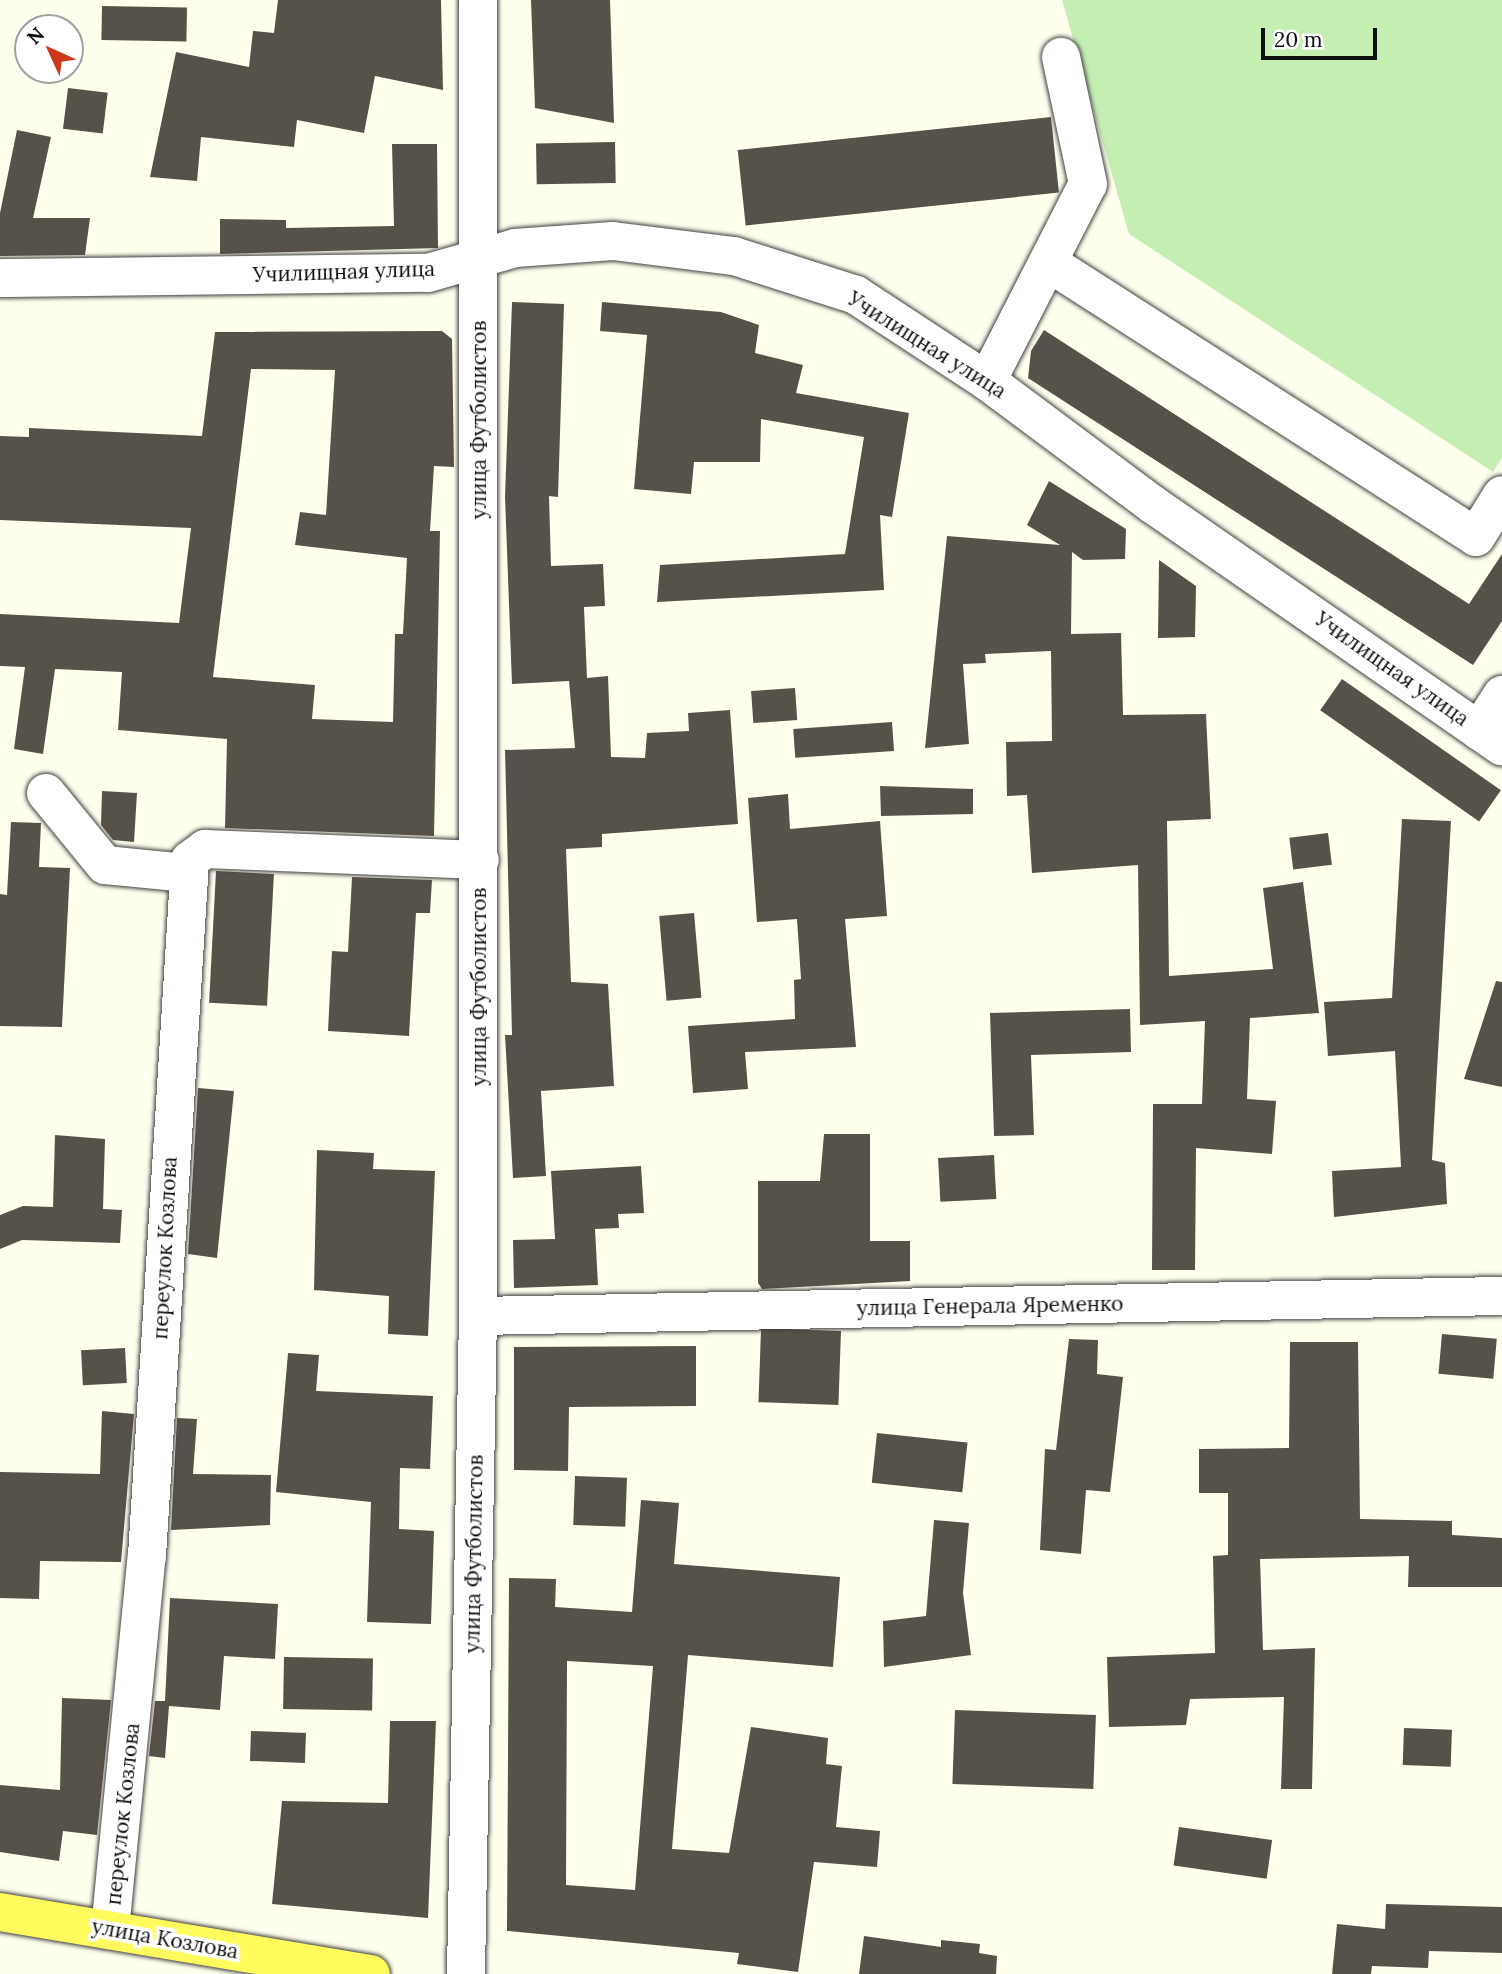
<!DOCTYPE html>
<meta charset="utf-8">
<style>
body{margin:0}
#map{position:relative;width:1502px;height:1974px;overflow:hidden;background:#ffe;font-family:Lora,serif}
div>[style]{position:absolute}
.green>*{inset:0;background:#c5eeb3}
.building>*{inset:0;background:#575249;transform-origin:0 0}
.roads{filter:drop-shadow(0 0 2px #414141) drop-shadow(0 0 2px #414141)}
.minor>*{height:38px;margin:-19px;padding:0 19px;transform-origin:19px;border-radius:19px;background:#fff}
.major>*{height:38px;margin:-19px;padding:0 19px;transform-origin:19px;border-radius:19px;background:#fffc5e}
span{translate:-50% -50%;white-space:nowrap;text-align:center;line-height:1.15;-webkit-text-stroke:7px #fff;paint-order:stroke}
.street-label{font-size:21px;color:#0e0e0e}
.north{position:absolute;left:14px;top:14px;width:70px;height:70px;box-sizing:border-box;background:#fff;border:2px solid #9f9f9f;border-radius:50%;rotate:315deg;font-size:19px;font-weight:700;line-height:28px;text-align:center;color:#0e0e0e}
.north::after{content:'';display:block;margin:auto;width:24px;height:32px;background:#cb3718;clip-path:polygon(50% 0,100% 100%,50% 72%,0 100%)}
.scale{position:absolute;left:1261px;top:28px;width:116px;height:32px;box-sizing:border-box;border:4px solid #0e0e0e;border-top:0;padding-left:9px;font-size:21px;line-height:24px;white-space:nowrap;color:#0e0e0e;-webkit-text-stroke:5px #fff;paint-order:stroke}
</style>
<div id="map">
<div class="green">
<div style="clip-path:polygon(1062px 0,1502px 0,1502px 458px,1493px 472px,1129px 234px)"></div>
</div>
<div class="building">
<div style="clip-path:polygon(278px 0,441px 0,443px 90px,375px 76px,364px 133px,297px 120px,294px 147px,201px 137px,197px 181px,150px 177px,176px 52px,249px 67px,253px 31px,274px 33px)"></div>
<div style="clip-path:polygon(531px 0,610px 0,614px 123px,535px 108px)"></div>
<div style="left:102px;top:6px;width:85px;height:34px;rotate:1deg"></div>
<div style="left:68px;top:88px;width:40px;height:41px;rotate:7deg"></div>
<div style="left:1051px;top:117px;width:76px;height:315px;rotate:84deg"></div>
<div style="clip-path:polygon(17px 130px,51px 137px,33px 218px,90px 218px,85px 255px,0 256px,0 213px)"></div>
<div style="left:615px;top:142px;width:41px;height:79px;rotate:89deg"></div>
<div style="clip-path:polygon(392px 144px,437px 144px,438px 248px,220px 254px,220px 219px,286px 220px,286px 228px,394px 226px)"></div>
<div style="clip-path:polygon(512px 302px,564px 304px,558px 497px,549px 496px,551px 566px,603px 564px,605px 606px,584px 607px,587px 678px,608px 676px,611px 757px,645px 758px,647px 733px,689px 731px,688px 713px,730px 710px,738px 824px,602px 834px,602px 847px,566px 849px,571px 982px,608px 984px,614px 1086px,541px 1091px,546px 1176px,513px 1178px,505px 1035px,512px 1035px,505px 750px,575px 748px,569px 681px,512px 684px,505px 497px)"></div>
<div style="clip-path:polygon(602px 302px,721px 312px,759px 325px,755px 353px,803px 365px,796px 393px,909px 413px,892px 517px,880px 515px,884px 590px,657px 602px,660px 565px,845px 554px,864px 437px,761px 419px,760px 462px,694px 462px,691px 494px,634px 489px,647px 335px,600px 331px)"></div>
<div style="clip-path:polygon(1044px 330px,1469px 604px,1502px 554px,1502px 621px,1473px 665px,1028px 378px,1031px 351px)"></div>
<div style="clip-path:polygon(evenodd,442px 331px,452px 339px,454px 467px,434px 466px,430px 531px,440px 531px,434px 836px,225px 828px,227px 739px,118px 730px,122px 672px,55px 669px,43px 754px,14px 749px,25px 667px,0 666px,0 614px,179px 623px,191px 528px,0 520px,0 436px,29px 437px,29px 428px,202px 436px,215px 332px,442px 331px,251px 369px,335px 370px,326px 515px,300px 512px,295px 545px,407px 558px,403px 634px,395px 634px,393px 722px,312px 719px,315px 685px,213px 677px,251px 369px)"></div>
<div style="clip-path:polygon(1049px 481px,1126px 529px,1125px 559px,1083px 560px,1072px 552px,1071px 634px,1121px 633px,1123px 715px,1206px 714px,1211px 819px,1167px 821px,1169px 976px,1273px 969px,1263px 888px,1303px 882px,1319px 1013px,1250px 1018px,1247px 1099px,1276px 1101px,1272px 1154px,1196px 1148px,1195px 1270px,1152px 1270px,1153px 1104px,1202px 1104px,1205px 1021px,1140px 1025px,1138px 865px,1032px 873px,1027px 795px,1007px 796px,1006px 742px,1052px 741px,1051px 651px,985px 654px,986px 663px,963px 664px,969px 744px,925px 748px,947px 536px,1060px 545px,1027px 525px)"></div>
<div style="clip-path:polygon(1159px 560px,1196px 586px,1195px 637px,1158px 638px)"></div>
<div style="left:1342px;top:679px;width:194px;height:38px;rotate:35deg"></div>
<div style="left:795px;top:688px;width:32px;height:44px;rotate:86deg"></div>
<div style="left:892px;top:722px;width:29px;height:99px;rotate:86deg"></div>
<div style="clip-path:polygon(880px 786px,973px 789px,973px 814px,881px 816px)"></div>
<div style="clip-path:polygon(102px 791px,137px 793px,134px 842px,113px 840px,101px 825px)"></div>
<div style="clip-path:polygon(788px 794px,790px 829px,880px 821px,887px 916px,845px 919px,856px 1047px,745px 1052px,748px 1089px,693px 1093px,688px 1026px,795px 1019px,794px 980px,801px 979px,797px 919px,757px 922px,748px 798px)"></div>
<div style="clip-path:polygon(1402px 819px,1451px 821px,1432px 1160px,1445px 1163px,1447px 1204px,1334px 1217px,1332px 1171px,1401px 1167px,1395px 1051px,1328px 1056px,1324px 1002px,1392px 998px)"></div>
<div style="clip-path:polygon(11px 822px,41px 823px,39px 867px,70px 868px,62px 1027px,0 1026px,0 894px,7px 895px)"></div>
<div style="left:1328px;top:833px;width:32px;height:39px;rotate:83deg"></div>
<div style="left:216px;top:871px;width:58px;height:132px;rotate:3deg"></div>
<div style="clip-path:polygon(352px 877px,432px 880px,430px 913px,416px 913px,409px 1036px,328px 1031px,332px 951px,348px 952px)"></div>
<div style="left:694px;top:913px;width:85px;height:35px;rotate:85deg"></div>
<div style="clip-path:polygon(1496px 981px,1502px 982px,1502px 1087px,1464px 1079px)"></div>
<div style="clip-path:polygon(1130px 1009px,1131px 1052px,1031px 1055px,1034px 1135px,994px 1136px,990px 1013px)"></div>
<div style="clip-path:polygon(198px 1088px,234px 1091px,217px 1258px,188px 1254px)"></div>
<div style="clip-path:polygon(824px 1134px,870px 1134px,870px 1241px,910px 1241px,910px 1281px,762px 1289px,758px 1283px,758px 1181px,820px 1181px)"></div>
<div style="clip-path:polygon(55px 1135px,105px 1139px,103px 1209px,122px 1210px,120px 1243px,22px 1240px,0 1249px,0 1215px,23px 1206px,53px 1207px)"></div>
<div style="clip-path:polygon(317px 1150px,374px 1153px,373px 1169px,435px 1171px,428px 1336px,388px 1334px,389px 1296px,314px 1290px)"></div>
<div style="left:994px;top:1155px;width:44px;height:56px;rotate:87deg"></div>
<div style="clip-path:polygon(641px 1166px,644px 1213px,618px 1214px,619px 1228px,595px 1229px,598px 1285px,514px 1288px,513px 1240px,555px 1239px,551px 1171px)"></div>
<div style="left:841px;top:1331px;width:74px;height:80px;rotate:92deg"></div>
<div style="left:1442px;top:1334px;width:55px;height:40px;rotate:5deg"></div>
<div style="clip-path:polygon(1069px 1339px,1098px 1340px,1097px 1374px,1123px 1377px,1110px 1492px,1086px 1490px,1081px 1554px,1040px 1550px,1045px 1449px,1056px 1450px)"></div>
<div style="clip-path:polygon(1290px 1342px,1358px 1342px,1360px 1519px,1452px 1521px,1452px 1535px,1502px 1538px,1502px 1587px,1408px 1587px,1409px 1556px,1260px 1559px,1263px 1650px,1315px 1648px,1312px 1789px,1281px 1789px,1284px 1697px,1190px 1699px,1186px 1725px,1109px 1727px,1107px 1657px,1215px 1653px,1213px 1556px,1228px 1555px,1228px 1493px,1199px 1493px,1199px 1449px,1289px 1448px)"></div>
<div style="clip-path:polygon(696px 1346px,696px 1406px,569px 1407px,568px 1471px,514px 1470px,514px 1347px)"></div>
<div style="left:125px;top:1348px;width:35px;height:44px;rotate:87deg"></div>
<div style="clip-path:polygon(288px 1353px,319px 1355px,316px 1391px,433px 1396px,430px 1469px,400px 1468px,399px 1529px,434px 1531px,431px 1624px,367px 1622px,371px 1502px,276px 1492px)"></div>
<div style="clip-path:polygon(102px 1411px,134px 1414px,121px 1562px,40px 1561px,39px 1599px,0 1598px,0 1472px,100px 1474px)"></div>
<div style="clip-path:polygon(177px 1418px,197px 1419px,193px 1474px,271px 1475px,270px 1525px,171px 1530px)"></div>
<div style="left:877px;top:1433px;width:91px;height:50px;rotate:6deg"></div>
<div style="left:575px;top:1476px;width:52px;height:49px;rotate:2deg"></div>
<div style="clip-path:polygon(evenodd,641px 1500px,679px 1503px,674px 1564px,840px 1577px,833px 1667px,688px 1655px,672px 1849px,729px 1853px,751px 1727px,828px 1738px,826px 1764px,842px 1766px,836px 1827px,880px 1831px,877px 1867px,814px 1862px,798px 1972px,737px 1964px,739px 1953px,507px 1931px,509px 1578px,556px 1579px,555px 1607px,632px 1612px,641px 1500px,567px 1661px,653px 1666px,635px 1890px,566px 1885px,567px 1661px)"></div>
<div style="clip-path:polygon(934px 1520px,969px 1523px,963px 1593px,971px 1655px,884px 1667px,883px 1621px,926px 1616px)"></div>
<div style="clip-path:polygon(170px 1598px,278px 1604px,275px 1659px,224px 1656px,220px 1710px,169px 1706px,165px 1758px,149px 1756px,155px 1701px,165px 1701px)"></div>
<div style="left:284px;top:1657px;width:89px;height:52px;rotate:1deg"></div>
<div style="clip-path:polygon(62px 1698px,111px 1700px,97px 1835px,63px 1831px,59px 1861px,0 1852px,0 1785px,60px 1790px)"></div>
<div style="left:955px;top:1710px;width:141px;height:74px;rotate:2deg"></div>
<div style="clip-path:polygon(390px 1721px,436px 1721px,428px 1918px,272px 1904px,282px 1801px,388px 1803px)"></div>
<div style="left:1404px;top:1728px;width:48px;height:37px;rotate:2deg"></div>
<div style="left:251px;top:1731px;width:55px;height:30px;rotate:2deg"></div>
<div style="left:1179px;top:1827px;width:94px;height:39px;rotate:8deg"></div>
<div style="clip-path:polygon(1386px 1904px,1502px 1907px,1502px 1953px,1429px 1951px,1428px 1968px,1372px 1966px,1371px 1974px,1332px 1974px,1337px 1924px,1385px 1929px)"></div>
<div style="clip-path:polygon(864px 1936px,941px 1947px,941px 1940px,980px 1944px,979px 1953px,997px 1956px,996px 1974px,859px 1974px)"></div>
</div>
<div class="roads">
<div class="minor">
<div style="left:1049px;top:263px;width:507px;rotate:32.69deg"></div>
<div style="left:1476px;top:537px;width:49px;rotate:-58.2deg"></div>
<div style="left:0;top:278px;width:428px;rotate:-0.7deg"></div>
<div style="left:428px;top:273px;width:91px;rotate:-16deg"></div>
<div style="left:515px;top:248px;width:98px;rotate:-4.1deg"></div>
<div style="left:613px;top:241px;width:122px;rotate:7.1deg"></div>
<div style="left:734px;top:256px;width:128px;rotate:17.7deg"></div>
<div style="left:856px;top:295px;width:157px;rotate:33.3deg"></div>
<div style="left:987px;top:381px;width:206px;rotate:36.7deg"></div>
<div style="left:1152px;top:504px;width:426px;rotate:34.7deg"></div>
<div style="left:987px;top:381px;width:221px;rotate:-62.9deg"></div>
<div style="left:1088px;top:184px;width:130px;rotate:-102deg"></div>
<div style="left:1479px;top:731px;width:43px;rotate:-57.4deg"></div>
<div style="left:46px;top:793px;width:93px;rotate:50.7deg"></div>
<div style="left:105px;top:865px;width:81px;rotate:5.6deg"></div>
<div style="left:478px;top:1316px;width:1024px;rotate:-1.12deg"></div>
<div style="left:110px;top:1930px;width:376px;rotate:-84.4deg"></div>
<div style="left:147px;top:1556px;width:697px;rotate:-86.46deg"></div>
<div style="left:190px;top:860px;width:19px;rotate:-36deg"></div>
<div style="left:205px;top:849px;width:275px;rotate:2.3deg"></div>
<div style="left:466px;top:1974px;width:658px;rotate:-88.96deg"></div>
<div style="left:478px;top:1316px;width:1316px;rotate:-90deg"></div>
</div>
<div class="major">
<div style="left:0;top:1912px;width:376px;rotate:9.5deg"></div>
</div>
</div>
<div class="street-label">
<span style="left:344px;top:272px;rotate:-2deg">Училищная улица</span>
<span style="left:927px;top:345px;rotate:32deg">Училищная улица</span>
<span style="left:479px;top:420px;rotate:-90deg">улица Футболистов</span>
<span style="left:1392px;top:669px;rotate:35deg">Училищная улица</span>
<span style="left:479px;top:987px;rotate:-90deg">улица Футболистов</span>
<span style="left:165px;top:1248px;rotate:-87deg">переулок Козлова</span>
<span style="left:990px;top:1306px;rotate:-1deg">улица Генерала Яременко</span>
<span style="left:474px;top:1554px;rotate:-89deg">улица Футболистов</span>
<span style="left:123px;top:1814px;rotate:-84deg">переулок Козлова</span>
<span style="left:165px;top:1939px;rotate:10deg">улица Козлова</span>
</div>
<div class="north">N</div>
<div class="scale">20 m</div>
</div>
